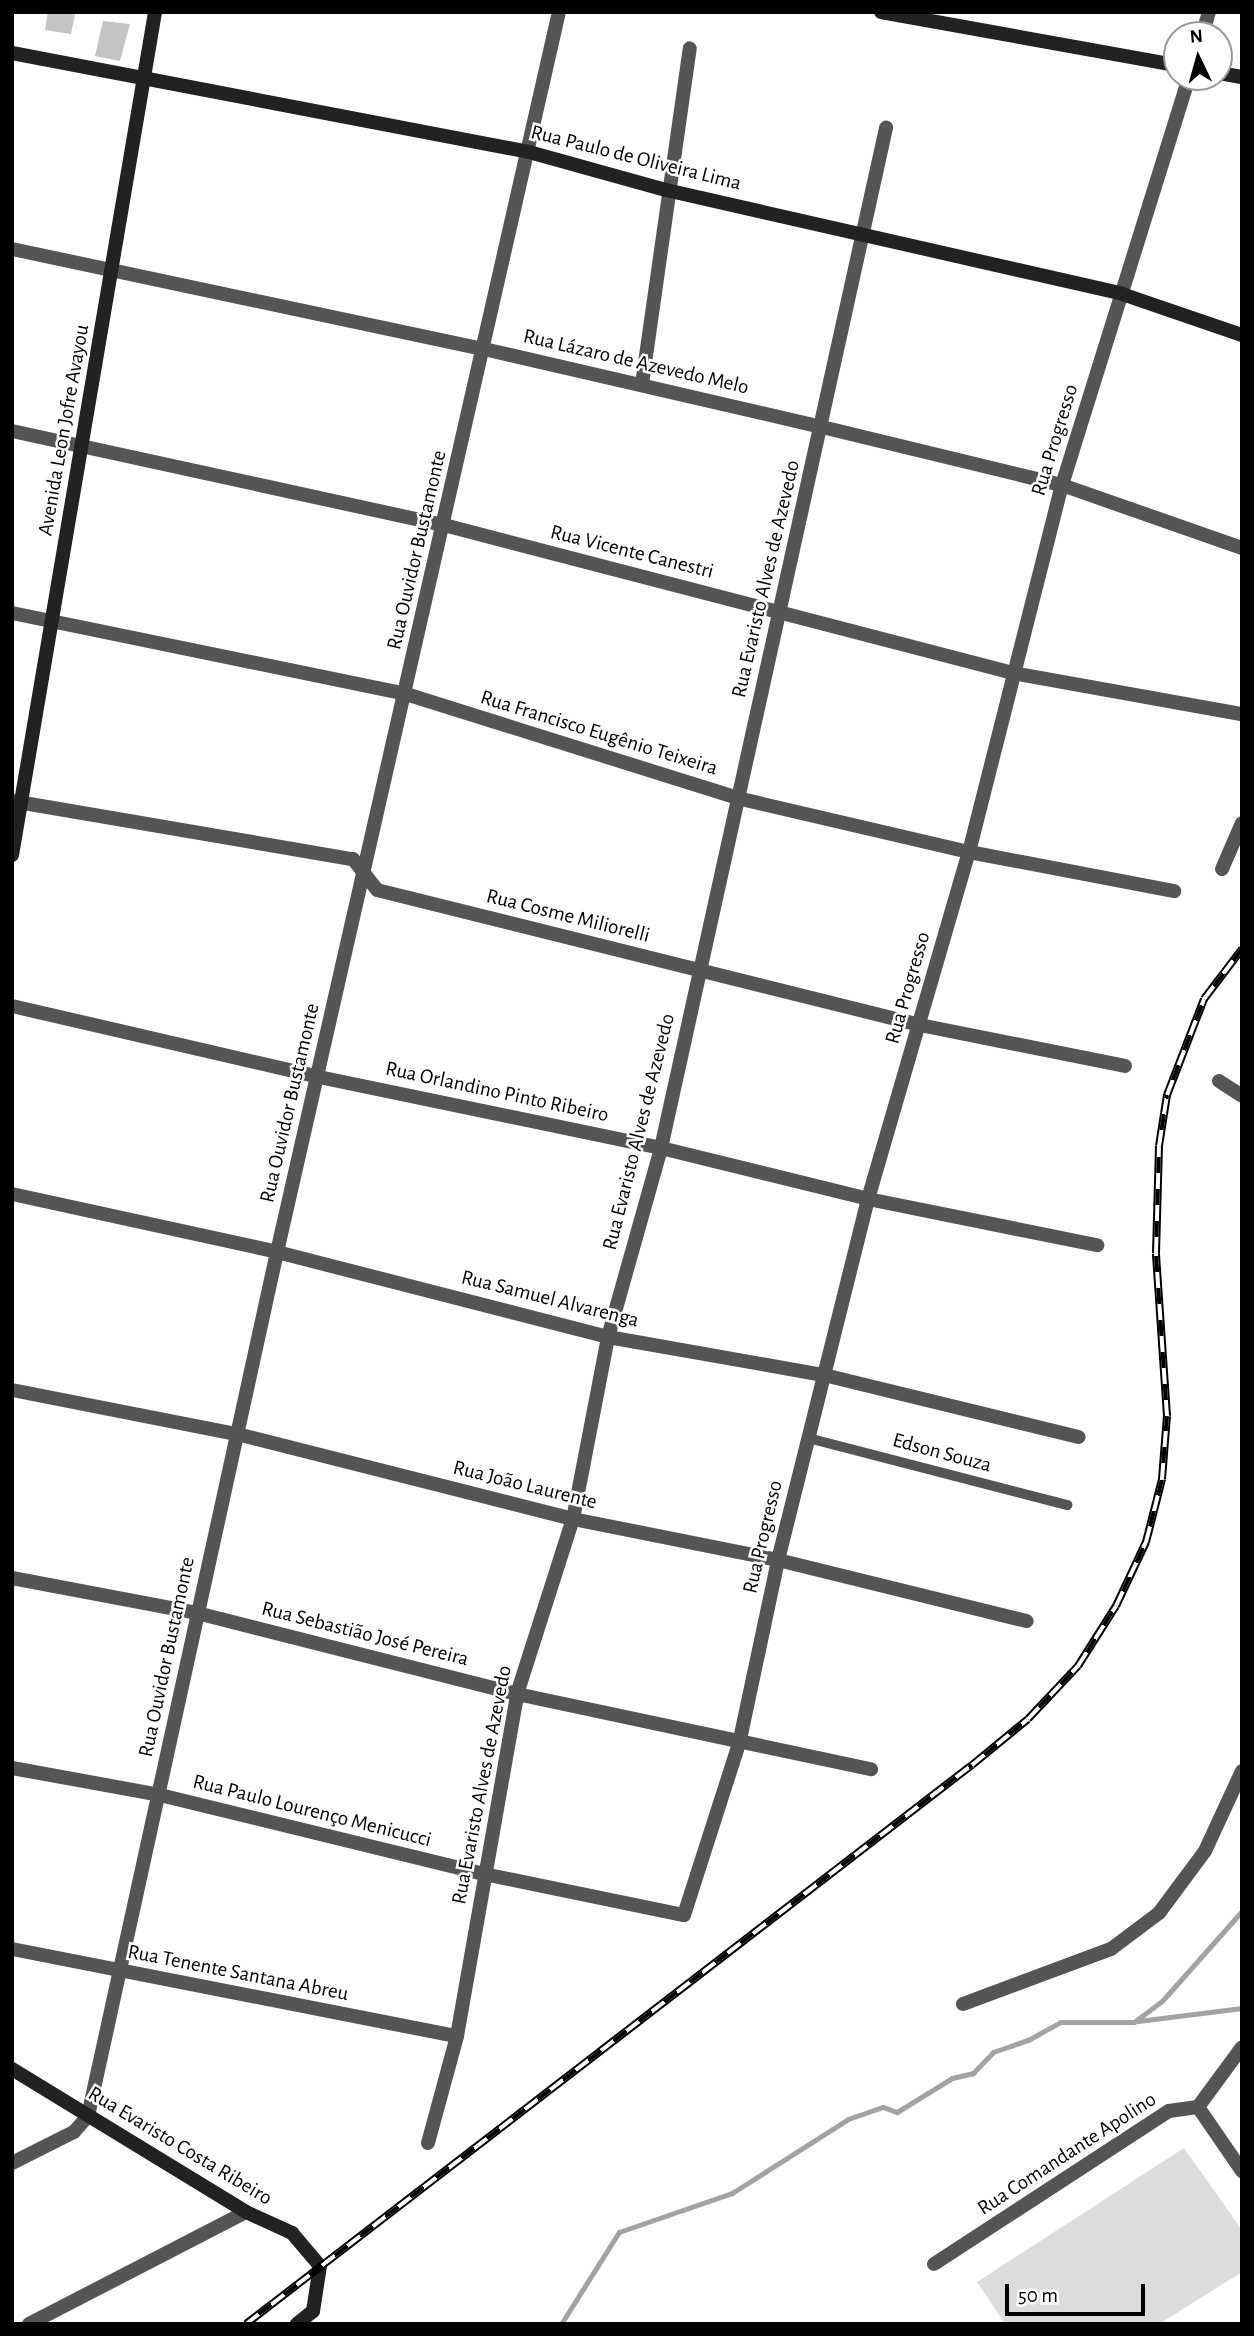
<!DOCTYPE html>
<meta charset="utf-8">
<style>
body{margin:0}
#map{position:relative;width:1254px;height:2336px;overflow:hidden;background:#fff;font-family:"Alegreya Sans",sans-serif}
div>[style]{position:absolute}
.green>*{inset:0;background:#dcdcdc}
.stream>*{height:5px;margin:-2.5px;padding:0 2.5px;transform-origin:2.5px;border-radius:2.5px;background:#a3a3a3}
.building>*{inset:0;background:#c4c4c4}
.lane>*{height:10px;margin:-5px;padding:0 5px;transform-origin:5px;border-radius:5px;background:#555}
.street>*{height:14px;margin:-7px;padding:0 7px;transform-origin:7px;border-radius:7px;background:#555}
.secondary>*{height:14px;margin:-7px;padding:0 7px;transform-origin:7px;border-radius:7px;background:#222}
.rail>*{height:8px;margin-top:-4px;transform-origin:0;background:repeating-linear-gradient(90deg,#fff 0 16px,#000 0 32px);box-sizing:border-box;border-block:2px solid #000}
span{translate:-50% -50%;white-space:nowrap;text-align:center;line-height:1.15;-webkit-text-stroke:5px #fff;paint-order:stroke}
.street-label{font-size:21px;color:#000}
.frame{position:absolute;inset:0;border:14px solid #000;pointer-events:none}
.north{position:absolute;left:1163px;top:21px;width:70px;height:70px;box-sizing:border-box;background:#fff;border:2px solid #999;border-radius:50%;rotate:355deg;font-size:19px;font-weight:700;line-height:28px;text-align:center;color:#000}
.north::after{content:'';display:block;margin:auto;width:24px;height:32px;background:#000;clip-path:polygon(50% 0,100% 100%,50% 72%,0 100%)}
.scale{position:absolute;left:1005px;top:2284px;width:140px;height:32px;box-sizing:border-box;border:4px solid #000;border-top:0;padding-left:9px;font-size:21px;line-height:24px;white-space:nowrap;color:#000;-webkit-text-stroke:5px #fff;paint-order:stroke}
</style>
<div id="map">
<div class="green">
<div style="clip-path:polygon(1184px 2148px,1242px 2230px,1242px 2272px,1159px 2324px,1005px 2324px,977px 2282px)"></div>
</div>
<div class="stream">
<div style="left:1138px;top:2021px;width:105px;rotate:-7.1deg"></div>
<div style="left:561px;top:2324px;width:109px;rotate:-57.8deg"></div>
<div style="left:619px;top:2232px;width:120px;rotate:-19deg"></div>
<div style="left:732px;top:2193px;width:138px;rotate:-32.5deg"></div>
<div style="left:848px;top:2119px;width:37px;rotate:-19deg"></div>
<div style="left:883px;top:2107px;width:15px;rotate:20deg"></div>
<div style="left:897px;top:2112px;width:65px;rotate:-31.7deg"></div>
<div style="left:952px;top:2078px;width:22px;rotate:-13deg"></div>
<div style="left:973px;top:2073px;width:29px;rotate:-46deg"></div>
<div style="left:993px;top:2052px;width:37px;rotate:-19deg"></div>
<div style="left:1028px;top:2040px;width:37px;rotate:-29deg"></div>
<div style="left:1060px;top:2022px;width:74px"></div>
<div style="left:1134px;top:2022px;width:35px;rotate:-37deg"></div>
<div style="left:1162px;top:2001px;width:120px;rotate:-48.4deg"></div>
</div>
<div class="building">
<div style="clip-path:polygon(48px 12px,75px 14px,71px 34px,45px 30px)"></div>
<div style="clip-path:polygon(103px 21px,130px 24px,120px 61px,95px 56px)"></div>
</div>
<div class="lane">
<div style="left:808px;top:1438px;width:268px;rotate:14.5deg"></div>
</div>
<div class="street">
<div style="left:1202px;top:35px;width:24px;rotate:-73deg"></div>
<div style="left:12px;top:249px;width:482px;rotate:12deg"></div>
<div style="left:484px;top:349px;width:347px;rotate:13deg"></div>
<div style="left:822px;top:427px;width:247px;rotate:13.6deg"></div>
<div style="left:1062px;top:485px;width:191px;rotate:19.3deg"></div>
<div style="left:642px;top:384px;width:339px;rotate:-81.9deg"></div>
<div style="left:12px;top:431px;width:442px;rotate:12.3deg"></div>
<div style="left:444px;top:525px;width:588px;rotate:14.58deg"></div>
<div style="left:1013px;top:673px;width:233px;rotate:10.2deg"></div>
<div style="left:12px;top:613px;width:402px;rotate:11.6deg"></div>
<div style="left:406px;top:694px;width:347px;rotate:17.4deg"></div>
<div style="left:737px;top:798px;width:238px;rotate:13.1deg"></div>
<div style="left:969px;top:852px;width:209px;rotate:10.8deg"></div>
<div style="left:12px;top:801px;width:346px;rotate:9.7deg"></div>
<div style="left:353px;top:859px;width:39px;rotate:52deg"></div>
<div style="left:377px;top:890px;width:560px;rotate:13.96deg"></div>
<div style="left:920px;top:1025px;width:209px;rotate:11.3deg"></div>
<div style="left:1222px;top:869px;width:50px;rotate:-66.5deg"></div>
<div style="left:12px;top:1006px;width:315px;rotate:13deg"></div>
<div style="left:319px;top:1077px;width:349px;rotate:11.7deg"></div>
<div style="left:661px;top:1148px;width:213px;rotate:13.8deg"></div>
<div style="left:868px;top:1199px;width:234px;rotate:11.4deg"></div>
<div style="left:1219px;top:1081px;width:27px;rotate:33deg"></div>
<div style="left:12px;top:1194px;width:271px;rotate:12.3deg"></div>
<div style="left:277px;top:1252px;width:342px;rotate:14.4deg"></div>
<div style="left:608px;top:1337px;width:219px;rotate:10deg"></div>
<div style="left:824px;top:1375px;width:262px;rotate:13.7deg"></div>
<div style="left:12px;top:1390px;width:229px;rotate:11.1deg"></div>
<div style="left:237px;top:1434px;width:347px;rotate:14.2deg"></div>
<div style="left:573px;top:1519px;width:209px;rotate:11.3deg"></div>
<div style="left:778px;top:1560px;width:256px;rotate:13.8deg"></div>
<div style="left:12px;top:1578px;width:188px;rotate:10.7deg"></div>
<div style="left:197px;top:1613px;width:330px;rotate:14.2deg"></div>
<div style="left:517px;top:1694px;width:362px;rotate:12deg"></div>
<div style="left:12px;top:1768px;width:150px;rotate:10.3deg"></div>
<div style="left:160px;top:1795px;width:333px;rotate:13.7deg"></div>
<div style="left:484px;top:1874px;width:204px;rotate:11.6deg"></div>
<div style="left:684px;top:1915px;width:180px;rotate:-72.2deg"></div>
<div style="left:739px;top:1744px;width:188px;rotate:-78deg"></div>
<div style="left:778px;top:1560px;width:372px;rotate:-76deg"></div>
<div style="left:868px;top:1199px;width:361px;rotate:-73.8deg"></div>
<div style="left:969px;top:852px;width:379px;rotate:-75.8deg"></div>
<div style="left:1062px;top:485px;width:427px;rotate:-72.7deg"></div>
<div style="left:12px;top:1949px;width:453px;rotate:11.1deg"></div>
<div style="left:963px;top:2004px;width:158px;rotate:-20.4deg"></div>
<div style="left:1111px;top:1949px;width:60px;rotate:-36.9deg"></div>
<div style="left:1159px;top:1913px;width:77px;rotate:-53.4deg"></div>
<div style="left:1205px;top:1851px;width:88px;rotate:-65.2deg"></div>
<div style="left:1198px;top:2107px;width:78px;rotate:55.5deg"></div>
<div style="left:428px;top:2143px;width:111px;rotate:-74.8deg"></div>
<div style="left:457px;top:2036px;width:347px;rotate:-80deg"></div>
<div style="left:517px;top:1694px;width:184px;rotate:-72.3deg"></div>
<div style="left:573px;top:1519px;width:185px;rotate:-79.1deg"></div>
<div style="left:608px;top:1337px;width:196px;rotate:-74.3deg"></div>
<div style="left:661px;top:1148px;width:1045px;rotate:-77.56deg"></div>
<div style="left:12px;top:2163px;width:69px;rotate:-26.6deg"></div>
<div style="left:74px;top:2132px;width:21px;rotate:-49deg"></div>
<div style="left:88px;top:2116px;width:884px;rotate:-77.66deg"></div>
<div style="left:277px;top:1252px;width:1272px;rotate:-77.19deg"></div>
<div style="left:934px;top:2264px;width:280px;rotate:-33.1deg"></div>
<div style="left:1169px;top:2111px;width:29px;rotate:-8deg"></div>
<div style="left:1198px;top:2107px;width:74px;rotate:-53.7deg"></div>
<div style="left:29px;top:2324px;width:244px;rotate:-27.3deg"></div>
</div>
<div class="secondary">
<div style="left:881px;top:12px;width:301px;rotate:10.2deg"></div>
<div style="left:12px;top:53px;width:526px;rotate:10.84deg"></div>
<div style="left:529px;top:152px;width:142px;rotate:15.5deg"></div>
<div style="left:666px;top:190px;width:468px;rotate:12.8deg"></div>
<div style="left:1122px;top:294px;width:127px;rotate:18.9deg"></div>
<div style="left:1219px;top:73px;width:23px;rotate:10deg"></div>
<div style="left:12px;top:855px;width:855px;rotate:-80.37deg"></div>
<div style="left:12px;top:2069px;width:274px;rotate:31.4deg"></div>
<div style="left:246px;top:2212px;width:51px;rotate:24.5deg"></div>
<div style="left:292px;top:2233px;width:43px;rotate:49.7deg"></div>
<div style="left:320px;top:2266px;width:46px;rotate:98.8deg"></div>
<div style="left:313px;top:2311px;width:21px;rotate:141deg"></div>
</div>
<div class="rail">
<div style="left:246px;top:2324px;width:916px;rotate:-37.6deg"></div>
<div style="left:972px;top:1765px;width:72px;rotate:-39.4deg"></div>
<div style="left:1028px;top:1719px;width:73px;rotate:-46.7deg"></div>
<div style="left:1078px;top:1666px;width:71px;rotate:-57.7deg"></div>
<div style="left:1116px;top:1606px;width:71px;rotate:-64.9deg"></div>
<div style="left:1146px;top:1542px;width:65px;rotate:-75.7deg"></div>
<div style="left:1162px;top:1479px;width:63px;rotate:-85.5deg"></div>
<div style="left:1167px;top:1416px;width:163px;rotate:-93.9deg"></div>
<div style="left:1156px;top:1253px;width:107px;rotate:-88.4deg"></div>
<div style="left:1159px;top:1146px;width:52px;rotate:-81.1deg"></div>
<div style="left:1167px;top:1095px;width:103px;rotate:-68.9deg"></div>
<div style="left:1204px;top:999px;width:63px;rotate:-52.8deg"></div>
</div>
<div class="street-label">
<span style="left:636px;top:158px;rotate:14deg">Rua Paulo de Oliveira Lima</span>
<span style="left:636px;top:362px;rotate:13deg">Rua Lázaro de Azevedo Melo</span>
<span style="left:64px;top:430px;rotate:-80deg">Avenida Leon Jofre Avayou</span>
<span style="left:1055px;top:440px;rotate:-73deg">Rua Progresso</span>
<span style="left:417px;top:550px;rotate:-77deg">Rua Ouvidor Bustamonte</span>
<span style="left:632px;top:552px;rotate:14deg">Rua Vicente Canestri</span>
<span style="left:766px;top:579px;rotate:-77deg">Rua Evaristo Alves de Azevedo</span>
<span style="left:599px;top:733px;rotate:17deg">Rua Francisco Eugênio Teixeira</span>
<span style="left:568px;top:916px;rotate:14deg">Rua Cosme Miliorelli</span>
<span style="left:908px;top:988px;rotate:-74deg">Rua Progresso</span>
<span style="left:497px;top:1092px;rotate:12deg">Rua Orlandino Pinto Ribeiro</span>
<span style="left:290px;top:1103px;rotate:-77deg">Rua Ouvidor Bustamonte</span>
<span style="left:639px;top:1132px;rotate:-76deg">Rua Evaristo Alves de Azevedo</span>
<span style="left:550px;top:1299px;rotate:14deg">Rua Samuel Alvarenga</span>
<span style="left:942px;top:1453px;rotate:15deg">Edson Souza</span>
<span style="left:525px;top:1485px;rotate:14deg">Rua João Laurente</span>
<span style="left:763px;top:1537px;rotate:-77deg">Rua Progresso</span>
<span style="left:365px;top:1634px;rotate:14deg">Rua Sebastião José Pereira</span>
<span style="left:167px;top:1657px;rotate:-78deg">Rua Ouvidor Bustamonte</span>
<span style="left:482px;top:1785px;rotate:-79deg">Rua Evaristo Alves de Azevedo</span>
<span style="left:312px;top:1811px;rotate:14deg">Rua Paulo Lourenço Menicucci</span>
<span style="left:238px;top:1973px;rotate:11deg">Rua Tenente Santana Abreu</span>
<span style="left:180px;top:2146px;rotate:31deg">Rua Evaristo Costa Ribeiro</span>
<span style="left:1067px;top:2154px;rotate:-33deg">Rua Comandante Apolino</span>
</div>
<div class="frame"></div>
<div class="north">N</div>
<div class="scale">50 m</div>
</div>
